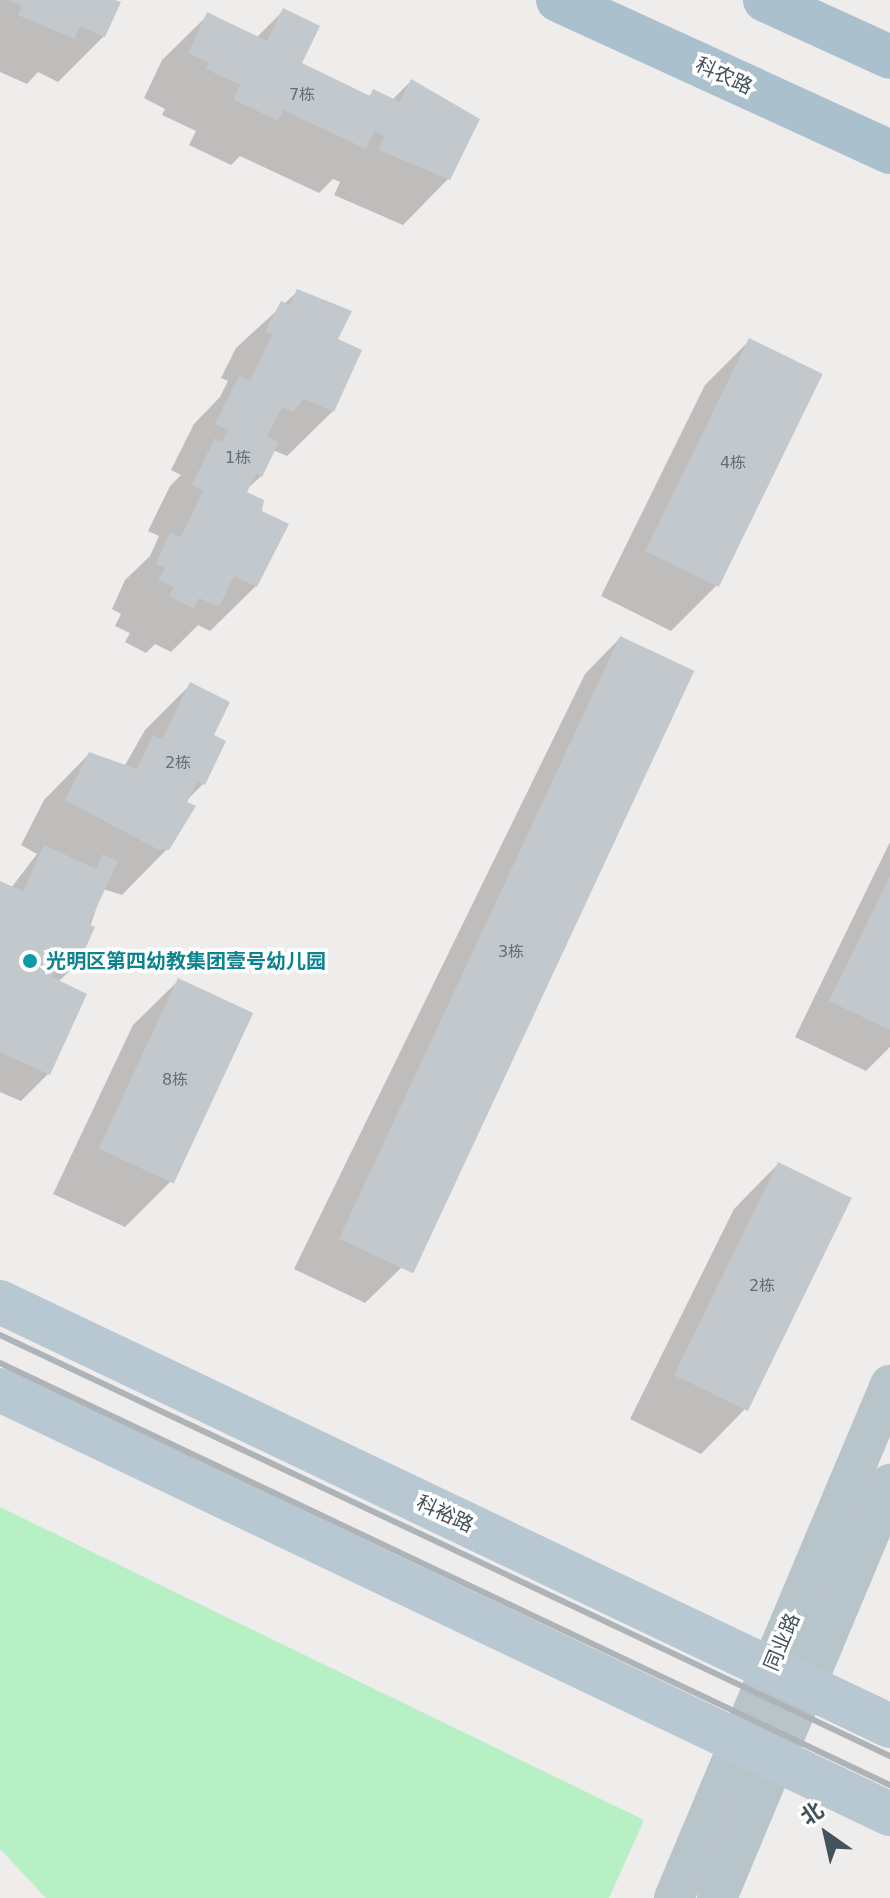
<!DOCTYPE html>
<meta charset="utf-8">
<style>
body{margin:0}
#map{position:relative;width:890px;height:1898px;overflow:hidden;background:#efecec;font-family:"DejaVu Sans","Noto Sans SC",sans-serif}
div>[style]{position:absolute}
.green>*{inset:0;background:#b7f0c4}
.shadow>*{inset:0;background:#0003}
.building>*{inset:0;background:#c3c8cc;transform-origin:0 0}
.tertiary>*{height:40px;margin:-20px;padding:0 20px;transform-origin:20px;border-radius:20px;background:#b7c4ca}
.secondary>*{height:44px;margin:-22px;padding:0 22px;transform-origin:22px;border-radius:22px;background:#b8c8d2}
.primary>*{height:44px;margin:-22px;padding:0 22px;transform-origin:22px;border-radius:22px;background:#aac1cd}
.rail>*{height:6px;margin:-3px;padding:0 3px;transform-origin:3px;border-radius:3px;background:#aeb3b7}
.dots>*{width:22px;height:22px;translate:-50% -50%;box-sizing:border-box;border:4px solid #fff;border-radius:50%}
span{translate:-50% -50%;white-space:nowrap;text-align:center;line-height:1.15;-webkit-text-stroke:7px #fff;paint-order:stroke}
.number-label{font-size:16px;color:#647076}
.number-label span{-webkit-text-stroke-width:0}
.street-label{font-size:20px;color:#44535a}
.culture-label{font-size:20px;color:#0d838f;font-weight:700}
.left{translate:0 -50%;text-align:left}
.north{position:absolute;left:786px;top:1794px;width:80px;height:80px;-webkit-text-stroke:6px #fff;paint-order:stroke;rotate:326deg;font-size:22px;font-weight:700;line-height:32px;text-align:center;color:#44535a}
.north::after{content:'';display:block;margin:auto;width:28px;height:36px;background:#44535a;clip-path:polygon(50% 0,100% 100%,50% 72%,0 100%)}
</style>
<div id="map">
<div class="green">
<div style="clip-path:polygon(0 1507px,644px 1820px,609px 1898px,46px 1898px,0 1849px)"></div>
</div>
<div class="shadow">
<div style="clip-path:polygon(0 0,110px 0,104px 36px,58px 82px,38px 72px,27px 84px,0 72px)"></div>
<div style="clip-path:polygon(283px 11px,299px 64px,368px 97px,374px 91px,392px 100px,411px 81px,448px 179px,403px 225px,334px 195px,340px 182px,333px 179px,319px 193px,240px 156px,231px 165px,189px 145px,196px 131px,162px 115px,165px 109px,144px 98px,162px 60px,208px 15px,256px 38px)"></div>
<div style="clip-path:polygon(298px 291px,335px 340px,333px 411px,287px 456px,273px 450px,261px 476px,244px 492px,256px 586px,210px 631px,198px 625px,171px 652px,155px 644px,146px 653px,125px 642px,130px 633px,115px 626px,121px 614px,112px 609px,125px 580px,150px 556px,159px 536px,148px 531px,170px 486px,181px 475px,171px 470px,194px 424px,220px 397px,228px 381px,221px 378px,236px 348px)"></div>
<div style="clip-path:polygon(749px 341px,716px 586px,671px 631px,601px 596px,705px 385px)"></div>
<div style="clip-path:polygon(620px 638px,401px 1268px,365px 1303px,294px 1269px,585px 674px)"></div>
<div style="clip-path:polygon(190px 685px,211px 736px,224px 742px,203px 784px,184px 803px,167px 849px,122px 895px,103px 889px,77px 964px,58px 982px,48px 1074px,21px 1101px,0 1092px,0 883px,11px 888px,37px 854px,21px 845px,44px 800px,89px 754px,124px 767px,145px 730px)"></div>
<div style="clip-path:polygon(890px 842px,890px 1047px,866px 1071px,795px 1037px)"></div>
<div style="clip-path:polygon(179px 980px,170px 1182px,125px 1227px,53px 1194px,133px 1025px)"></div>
<div style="clip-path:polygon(778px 1164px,745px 1409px,701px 1454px,630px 1419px,734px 1209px)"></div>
</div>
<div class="building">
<div style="clip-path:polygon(8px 0,115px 0,121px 2px,105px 37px,80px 26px,74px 39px,18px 15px,22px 6px)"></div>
<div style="clip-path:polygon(283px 8px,320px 26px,302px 63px,370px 96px,373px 89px,400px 102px,411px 79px,480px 119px,450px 180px,379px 150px,384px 136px,374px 131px,366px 149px,283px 110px,278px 121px,233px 99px,240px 85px,206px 69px,209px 63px,188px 53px,207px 12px,267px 41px)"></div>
<div style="clip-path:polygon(297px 289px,352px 311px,338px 339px,362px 350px,334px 412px,303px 399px,293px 412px,282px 407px,267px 437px,279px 442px,262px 477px,256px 474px,247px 492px,264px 500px,262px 511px,289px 524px,257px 587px,234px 576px,219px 607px,199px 598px,193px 608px,169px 596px,174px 587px,158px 580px,165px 568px,156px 564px,170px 532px,181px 537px,203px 491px,192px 485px,215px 438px,222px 442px,228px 430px,215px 424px,239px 376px,250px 381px,272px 335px,265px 332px,281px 301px,290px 305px)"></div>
<div style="left:749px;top:338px;width:82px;height:237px;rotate:26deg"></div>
<div style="left:620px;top:636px;width:82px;height:665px;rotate:25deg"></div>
<div style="clip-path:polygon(190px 682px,230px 702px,214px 735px,226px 741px,205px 785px,198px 782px,187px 802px,196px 806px,169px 850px,157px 849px,65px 800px,89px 752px,137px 769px,153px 735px,162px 739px)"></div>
<div style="clip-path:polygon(44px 845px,96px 869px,103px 854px,118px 861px,89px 924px,95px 927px,78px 965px,61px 957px,52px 977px,87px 994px,50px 1075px,0 1052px,0 881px,23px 891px)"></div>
<div style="clip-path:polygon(890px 876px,890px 1030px,829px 1001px)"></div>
<div style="left:178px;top:978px;width:83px;height:188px;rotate:25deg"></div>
<div style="left:778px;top:1162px;width:82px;height:237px;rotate:26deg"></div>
</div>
<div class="tertiary">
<div style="left:674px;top:1898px;width:557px;rotate:-67.17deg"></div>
<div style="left:717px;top:1898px;width:449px;rotate:-67.3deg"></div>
</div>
<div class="secondary">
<div style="left:0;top:1302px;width:986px;rotate:25.47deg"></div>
<div style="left:0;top:1390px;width:986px;rotate:25.47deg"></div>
</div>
<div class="primary">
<div style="left:558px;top:0;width:365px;rotate:24.6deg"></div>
<div style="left:765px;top:0;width:137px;rotate:24.5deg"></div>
</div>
<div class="rail">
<div style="left:0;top:1335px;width:985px;rotate:25.32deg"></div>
<div style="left:0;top:1363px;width:985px;rotate:25.37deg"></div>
</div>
<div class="dots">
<div style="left:30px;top:961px;background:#0f9aa8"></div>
</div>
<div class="number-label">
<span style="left:302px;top:95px">7栋</span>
<span style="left:238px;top:458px">1栋</span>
<span style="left:733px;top:463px">4栋</span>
<span style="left:178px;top:763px">2栋</span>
<span style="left:511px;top:952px">3栋</span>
<span style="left:175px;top:1080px">8栋</span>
<span style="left:762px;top:1286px">2栋</span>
</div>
<div class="street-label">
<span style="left:724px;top:76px;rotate:25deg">科农路</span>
<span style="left:445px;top:1514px;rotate:25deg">科裕路</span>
<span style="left:782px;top:1642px;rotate:-67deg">同业路</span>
</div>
<div class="culture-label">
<span class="left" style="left:46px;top:961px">光明区第四幼教集团壹号幼儿园</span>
</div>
<div class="north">北</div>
</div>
